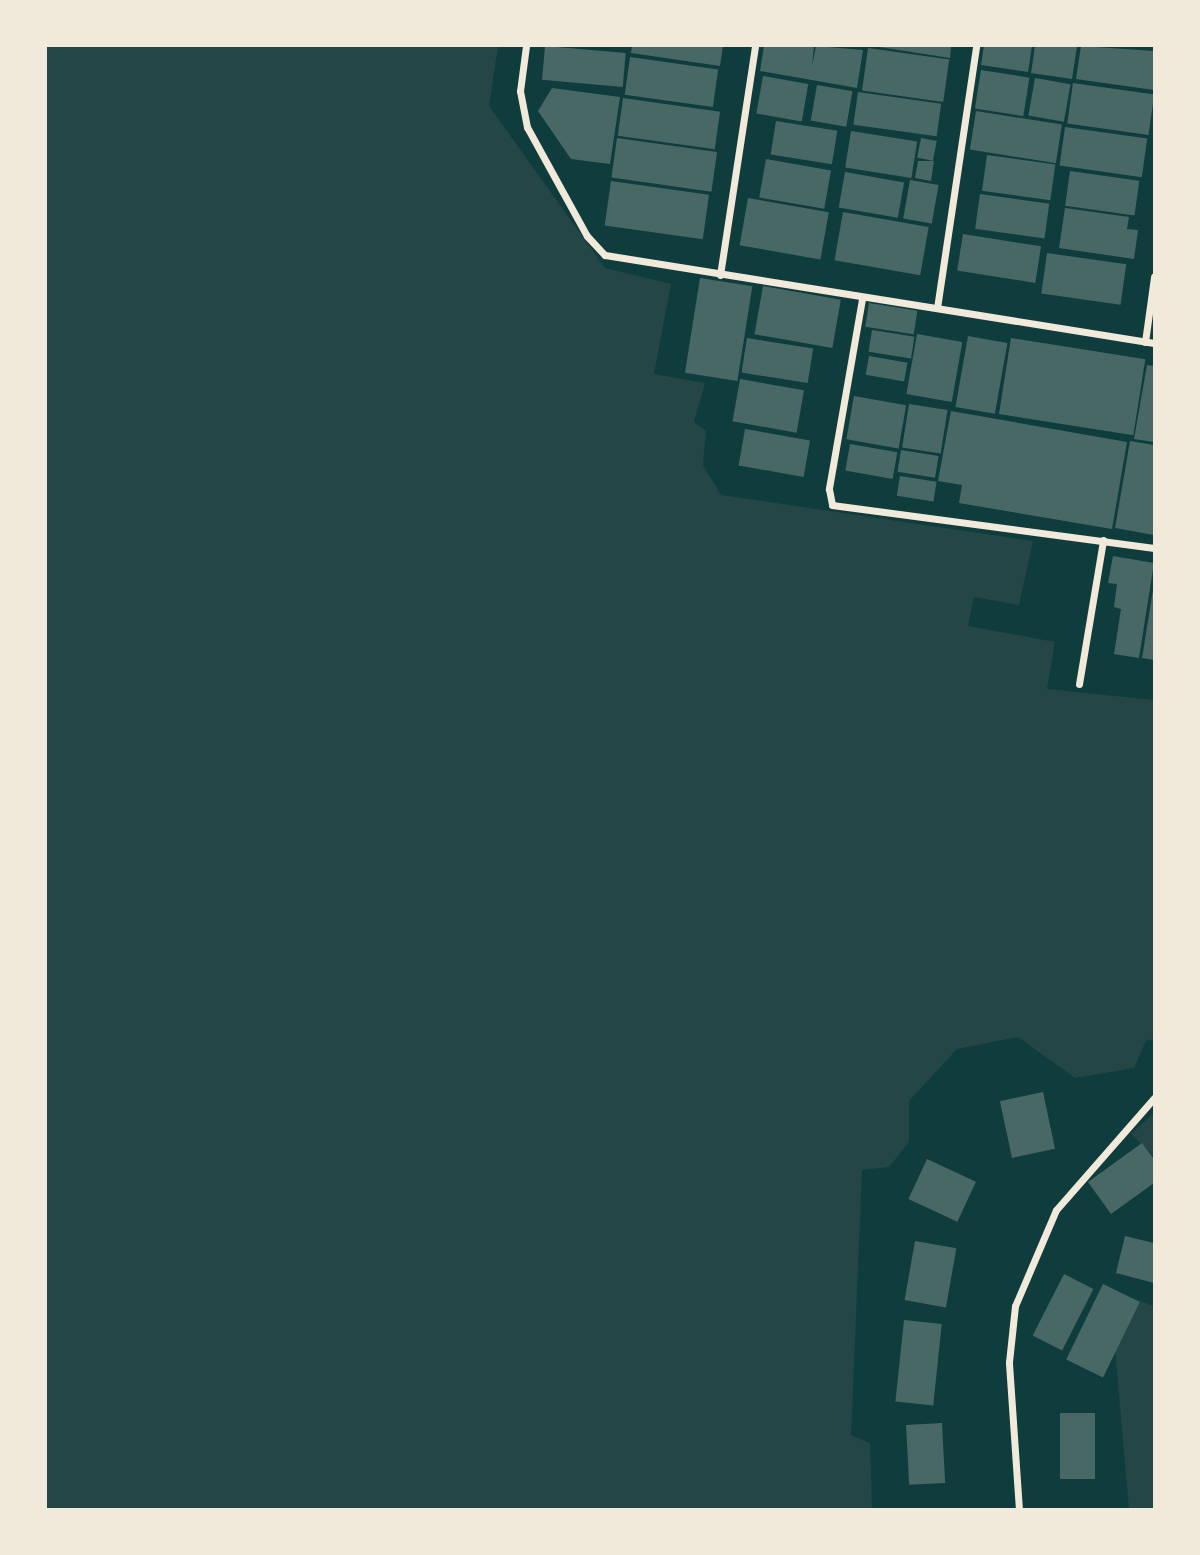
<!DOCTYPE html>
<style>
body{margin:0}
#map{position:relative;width:1200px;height:1555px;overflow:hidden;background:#0f3d3e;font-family:Overpass,sans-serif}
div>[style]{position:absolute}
.green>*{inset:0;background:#244646}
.building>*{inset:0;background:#486865;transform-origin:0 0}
.minor>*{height:7px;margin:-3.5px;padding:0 3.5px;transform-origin:3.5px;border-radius:3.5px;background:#f1e9da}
span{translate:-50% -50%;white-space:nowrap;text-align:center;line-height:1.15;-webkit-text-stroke:5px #f1e9da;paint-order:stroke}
.frame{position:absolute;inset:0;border:47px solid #f1e9da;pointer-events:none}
</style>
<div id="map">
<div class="green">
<div style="clip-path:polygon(46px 46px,498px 46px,489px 106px,605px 268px,671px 284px,654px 374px,705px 383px,694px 422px,706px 431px,703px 465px,721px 495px,1033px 541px,1019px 605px,974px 597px,968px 626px,1055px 642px,1047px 689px,1154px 700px,1154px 1039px,1146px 1041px,1134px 1068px,1075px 1078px,1018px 1037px,957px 1049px,909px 1101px,909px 1142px,889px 1167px,862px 1170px,851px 1435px,870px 1443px,872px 1509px,46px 1509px)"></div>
<div style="clip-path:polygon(1154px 1113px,1154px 1156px,1131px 1134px)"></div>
<div style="clip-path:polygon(1132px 1298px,1154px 1306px,1154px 1509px,1129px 1509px,1112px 1315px)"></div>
</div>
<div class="building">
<div style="left:545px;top:46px;width:81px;height:34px;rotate:5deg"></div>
<div style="clip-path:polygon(632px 46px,723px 46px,720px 66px,631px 53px)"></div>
<div style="clip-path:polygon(764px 46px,814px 46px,812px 66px,816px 46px,863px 50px,857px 88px,760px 71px)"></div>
<div style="clip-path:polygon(873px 46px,951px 46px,950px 58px)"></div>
<div style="clip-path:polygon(984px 46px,1032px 46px,1028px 72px,981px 65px)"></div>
<div style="clip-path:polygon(1035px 46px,1077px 46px,1072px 79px,1031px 73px)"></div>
<div style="clip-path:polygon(1081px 46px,1154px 51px,1154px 90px,1076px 79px)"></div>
<div style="left:868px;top:48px;width:82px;height:43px;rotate:8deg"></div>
<div style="left:630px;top:57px;width:89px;height:38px;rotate:8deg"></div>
<div style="left:981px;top:70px;width:49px;height:39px;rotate:9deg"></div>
<div style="left:763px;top:76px;width:46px;height:38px;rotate:10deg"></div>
<div style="left:1035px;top:78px;width:36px;height:38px;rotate:10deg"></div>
<div style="left:1073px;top:83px;width:82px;height:41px;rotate:8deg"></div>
<div style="left:817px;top:85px;width:36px;height:36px;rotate:10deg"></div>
<div style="clip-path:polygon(552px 88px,620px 97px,610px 164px,571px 159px,538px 111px)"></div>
<div style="left:858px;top:92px;width:84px;height:33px;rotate:8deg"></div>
<div style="left:623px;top:98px;width:98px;height:38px;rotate:8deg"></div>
<div style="left:976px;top:111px;width:87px;height:39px;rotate:9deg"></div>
<div style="left:776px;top:121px;width:62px;height:34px;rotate:9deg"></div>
<div style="left:1065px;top:127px;width:83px;height:39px;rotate:8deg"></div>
<div style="left:851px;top:131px;width:67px;height:37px;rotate:9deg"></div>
<div style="left:617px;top:138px;width:101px;height:40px;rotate:8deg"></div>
<div style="left:921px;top:138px;width:16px;height:20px;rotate:11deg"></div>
<div style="left:987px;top:155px;width:69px;height:36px;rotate:8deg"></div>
<div style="left:766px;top:159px;width:66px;height:39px;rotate:10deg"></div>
<div style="clip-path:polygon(918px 161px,934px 161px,931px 181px,915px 178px)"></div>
<div style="left:1070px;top:171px;width:70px;height:35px;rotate:8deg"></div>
<div style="left:845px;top:172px;width:60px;height:36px;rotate:10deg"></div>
<div style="left:910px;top:180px;width:29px;height:39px;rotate:10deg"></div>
<div style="left:611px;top:181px;width:99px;height:45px;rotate:8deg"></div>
<div style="left:980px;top:194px;width:70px;height:35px;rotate:8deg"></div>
<div style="left:748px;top:198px;width:82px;height:48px;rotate:10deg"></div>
<div style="clip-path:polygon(1065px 208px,1129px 217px,1127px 229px,1138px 230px,1134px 259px,1059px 248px)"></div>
<div style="left:843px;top:212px;width:87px;height:49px;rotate:10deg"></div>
<div style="left:963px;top:234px;width:79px;height:37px;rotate:9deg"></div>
<div style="left:1047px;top:253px;width:80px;height:41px;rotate:8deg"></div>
<div style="left:700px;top:278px;width:53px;height:96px;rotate:9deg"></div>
<div style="left:763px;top:286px;width:79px;height:49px;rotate:10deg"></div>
<div style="left:869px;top:303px;width:49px;height:24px;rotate:9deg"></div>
<div style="left:872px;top:330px;width:43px;height:22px;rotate:9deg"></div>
<div style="left:917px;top:334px;width:46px;height:61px;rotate:10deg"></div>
<div style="left:968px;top:336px;width:40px;height:72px;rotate:10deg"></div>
<div style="left:747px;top:338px;width:67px;height:35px;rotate:9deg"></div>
<div style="left:1011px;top:338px;width:136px;height:77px;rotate:9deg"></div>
<div style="left:869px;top:356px;width:39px;height:19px;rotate:10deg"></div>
<div style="clip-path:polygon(1147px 365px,1154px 366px,1154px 442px,1134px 439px)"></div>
<div style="left:740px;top:379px;width:65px;height:43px;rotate:10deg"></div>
<div style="left:854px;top:396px;width:53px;height:44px;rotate:10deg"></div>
<div style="left:909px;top:404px;width:39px;height:44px;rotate:9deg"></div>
<div style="clip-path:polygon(951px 411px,1127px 442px,1112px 529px,959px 503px,962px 485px,938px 481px)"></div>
<div style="left:745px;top:429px;width:66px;height:37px;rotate:10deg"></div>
<div style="clip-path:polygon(1130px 441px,1154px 445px,1154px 535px,1115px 528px)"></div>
<div style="left:850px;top:444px;width:48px;height:27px;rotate:10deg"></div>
<div style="left:901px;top:450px;width:38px;height:22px;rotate:9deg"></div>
<div style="left:900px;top:476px;width:37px;height:20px;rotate:9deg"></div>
<div style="clip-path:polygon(1113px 556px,1154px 563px,1139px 658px,1114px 654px,1121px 609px,1114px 607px,1117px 584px,1108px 583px)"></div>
<div style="clip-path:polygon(1153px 590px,1154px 590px,1154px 660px,1142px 658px)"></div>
<div style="left:1043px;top:1092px;width:58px;height:44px;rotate:78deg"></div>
<div style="clip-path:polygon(1142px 1143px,1154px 1159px,1154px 1183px,1111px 1214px,1088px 1182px)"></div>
<div style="left:927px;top:1159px;width:54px;height:44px;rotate:25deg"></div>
<div style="clip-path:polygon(1125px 1236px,1154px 1243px,1154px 1283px,1116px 1273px)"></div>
<div style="left:915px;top:1241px;width:42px;height:60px;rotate:10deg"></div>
<div style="left:1064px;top:1274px;width:33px;height:69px;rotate:27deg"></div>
<div style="left:1103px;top:1284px;width:41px;height:84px;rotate:26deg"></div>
<div style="left:904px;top:1320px;width:38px;height:82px;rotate:6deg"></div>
<div style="left:1060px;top:1413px;width:35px;height:66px"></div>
<div style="left:942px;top:1423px;width:60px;height:36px;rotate:87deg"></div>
</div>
<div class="minor">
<div style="left:526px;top:46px;width:45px;rotate:97.6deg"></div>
<div style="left:520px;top:91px;width:37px;rotate:79deg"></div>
<div style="left:527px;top:127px;width:124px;rotate:61.2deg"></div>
<div style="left:587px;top:236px;width:26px;rotate:47deg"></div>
<div style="left:605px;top:255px;width:556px;rotate:9.11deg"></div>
<div style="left:720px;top:275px;width:232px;rotate:-81.3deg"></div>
<div style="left:862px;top:299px;width:193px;rotate:99.9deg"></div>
<div style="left:829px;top:489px;width:16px;rotate:79deg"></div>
<div style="left:832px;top:505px;width:325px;rotate:7.6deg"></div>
<div style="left:937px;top:308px;width:265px;rotate:-81.5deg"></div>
<div style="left:1145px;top:342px;width:66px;rotate:-82.1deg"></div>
<div style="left:1079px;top:684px;width:146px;rotate:-80.5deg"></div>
<div style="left:1019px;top:1510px;width:148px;rotate:-93.9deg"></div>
<div style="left:1009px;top:1362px;width:56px;rotate:-83.9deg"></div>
<div style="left:1015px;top:1306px;width:104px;rotate:-66.9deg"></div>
<div style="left:1056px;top:1210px;width:149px;rotate:-48.8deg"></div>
</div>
<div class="frame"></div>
</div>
